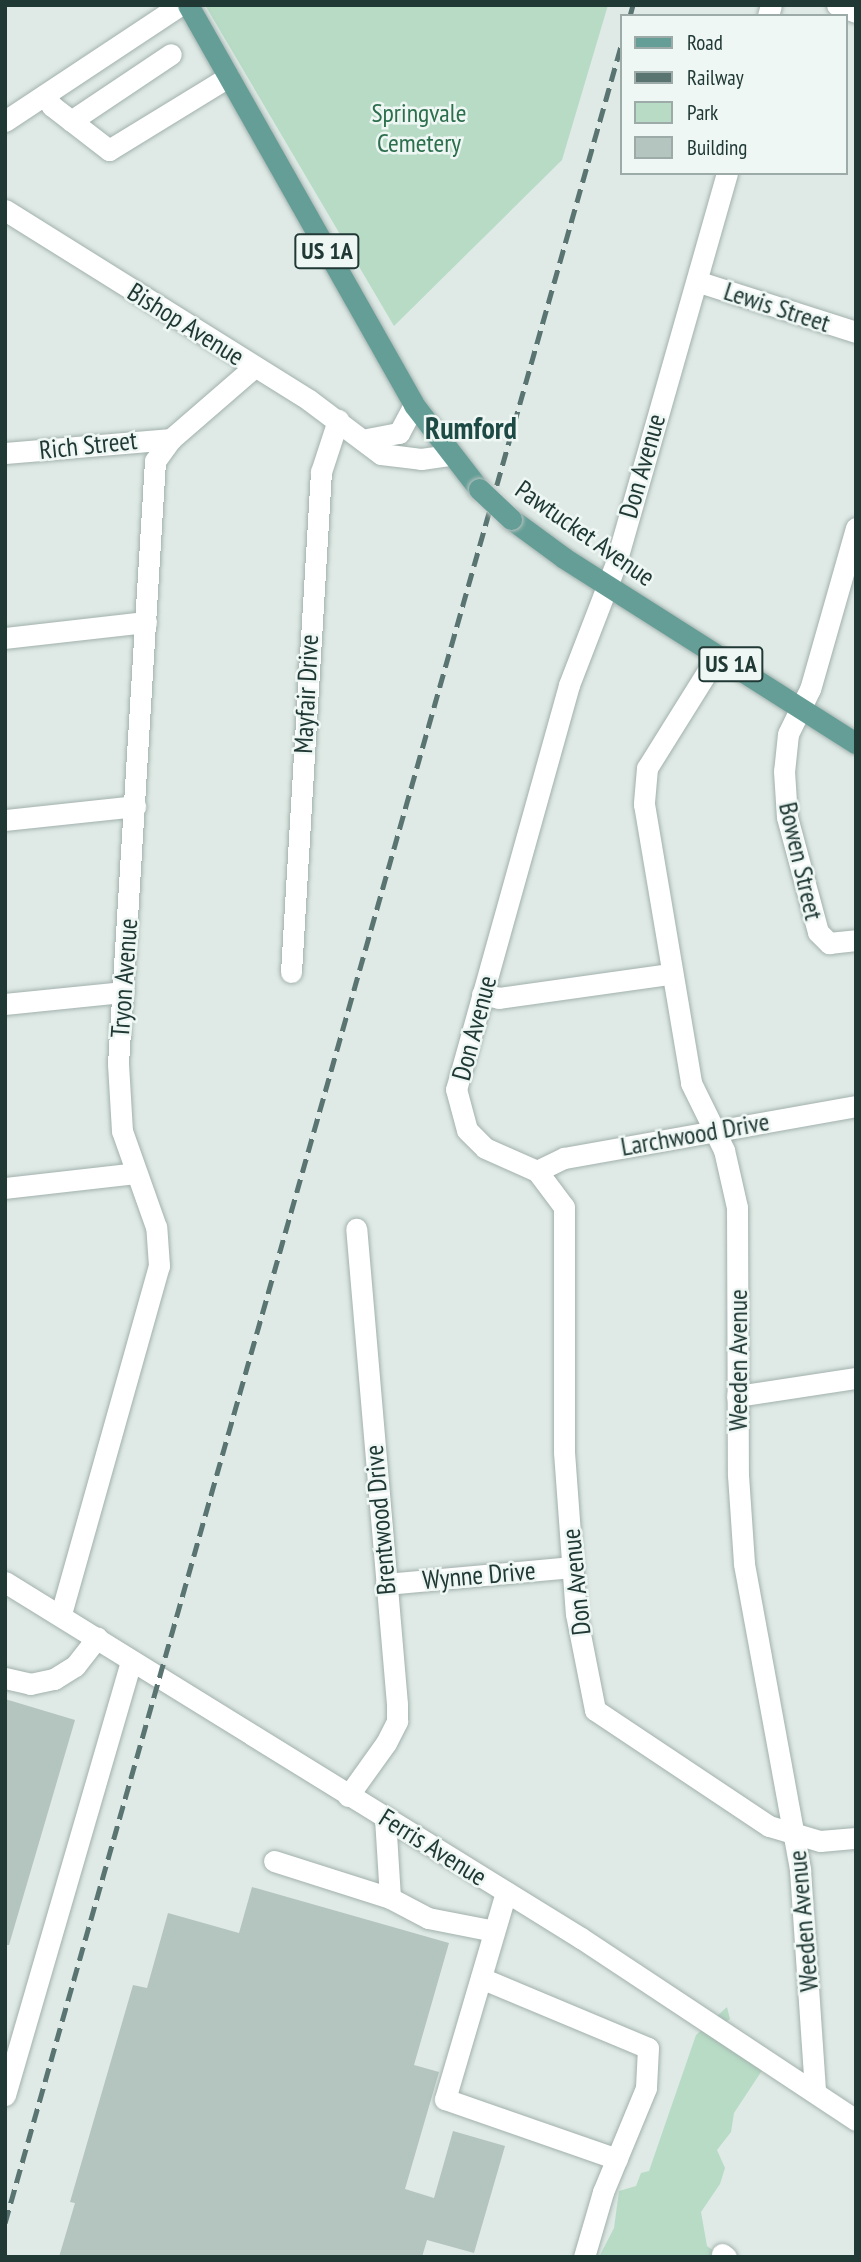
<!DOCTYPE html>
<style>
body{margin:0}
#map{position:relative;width:861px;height:2262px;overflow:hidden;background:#dfeae6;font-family:"PT Sans Narrow",sans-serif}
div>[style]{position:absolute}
.green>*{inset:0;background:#b7dbc5}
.building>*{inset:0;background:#b4c4bf}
.roads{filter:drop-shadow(0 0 2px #a2b1ad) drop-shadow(0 0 2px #a2b1ad)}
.minor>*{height:21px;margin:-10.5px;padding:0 10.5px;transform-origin:10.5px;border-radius:10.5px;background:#fff}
.major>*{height:21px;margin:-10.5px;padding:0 10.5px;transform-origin:10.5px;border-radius:10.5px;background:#649e96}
.rail>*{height:5px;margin-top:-2.5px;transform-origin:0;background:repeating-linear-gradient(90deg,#5a7571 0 14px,transparent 0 21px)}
.bridges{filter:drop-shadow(0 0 2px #bcc4c2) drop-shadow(0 0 2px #bcc4c2)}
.major-bridge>*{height:21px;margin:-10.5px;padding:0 10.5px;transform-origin:10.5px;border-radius:10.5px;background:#649e96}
span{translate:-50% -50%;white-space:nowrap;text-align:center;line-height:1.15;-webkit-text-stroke:5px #eff7f4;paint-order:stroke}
.shield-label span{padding:2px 5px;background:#eff7f4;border:2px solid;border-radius:5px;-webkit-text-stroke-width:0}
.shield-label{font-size:24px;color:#203935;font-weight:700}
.park-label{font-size:26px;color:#2c6f4d}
.street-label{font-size:26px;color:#203935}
.quarter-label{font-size:30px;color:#1d4a45;font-weight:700}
.frame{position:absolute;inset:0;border:7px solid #203935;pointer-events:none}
.legend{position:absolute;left:620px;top:14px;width:228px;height:161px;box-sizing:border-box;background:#eff7f4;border:2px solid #9caba8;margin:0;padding:9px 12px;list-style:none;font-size:21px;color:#203935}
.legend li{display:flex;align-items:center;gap:14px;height:35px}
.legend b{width:35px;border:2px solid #9caba8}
</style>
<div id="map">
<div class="green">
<div style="clip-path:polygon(205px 5px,608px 5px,562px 160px,394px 326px)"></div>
<div style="clip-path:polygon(727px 2007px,730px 2019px,723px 2024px,771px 2057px,734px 2113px,731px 2132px,717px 2150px,725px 2168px,720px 2184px,701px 2212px,707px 2246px,722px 2257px,599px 2257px,614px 2228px,619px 2191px,636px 2186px,641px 2173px,649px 2171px,696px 2035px)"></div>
</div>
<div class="building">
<div style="clip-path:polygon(5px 1699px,75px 1720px,9px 1945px,5px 1945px)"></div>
<div style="clip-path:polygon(252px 1887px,449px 1943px,414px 2065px,439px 2072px,405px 2189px,434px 2198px,453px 2131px,505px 2146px,474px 2253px,427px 2240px,422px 2257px,59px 2257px,75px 2203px,70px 2202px,133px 1985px,147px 1988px,168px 1913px,239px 1933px)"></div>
</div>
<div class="roads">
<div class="minor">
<div style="left:837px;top:5px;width:20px;rotate:20deg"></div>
<div style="left:768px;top:16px;width:11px;rotate:-75deg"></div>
<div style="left:45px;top:95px;width:13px;rotate:58deg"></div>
<div style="left:52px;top:106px;width:72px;rotate:37.7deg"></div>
<div style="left:109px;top:150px;width:140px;rotate:-31.5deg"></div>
<div style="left:5px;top:121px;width:210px;rotate:-33.5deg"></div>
<div style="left:71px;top:121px;width:120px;rotate:-33.8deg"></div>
<div style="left:727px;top:173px;width:405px;rotate:105.9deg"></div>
<div style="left:616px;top:563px;width:131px;rotate:111.1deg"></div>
<div style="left:569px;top:685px;width:420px;rotate:105.6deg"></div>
<div style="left:456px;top:1089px;width:42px;rotate:75deg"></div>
<div style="left:467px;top:1130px;width:25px;rotate:45deg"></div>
<div style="left:485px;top:1148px;width:57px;rotate:23.9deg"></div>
<div style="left:537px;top:1171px;width:45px;rotate:53.1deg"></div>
<div style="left:564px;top:1207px;width:245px;rotate:90deg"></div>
<div style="left:564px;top:1452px;width:162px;rotate:85.8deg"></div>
<div style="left:576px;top:1614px;width:98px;rotate:78.8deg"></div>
<div style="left:595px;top:1710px;width:209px;rotate:33.7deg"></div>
<div style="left:769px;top:1826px;width:53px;rotate:16.4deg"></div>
<div style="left:820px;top:1841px;width:36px;rotate:-5deg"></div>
<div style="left:5px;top:210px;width:358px;rotate:32deg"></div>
<div style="left:309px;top:400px;width:90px;rotate:36.9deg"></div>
<div style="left:381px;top:454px;width:40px;rotate:7.1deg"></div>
<div style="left:421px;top:459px;width:28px;rotate:-8deg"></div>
<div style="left:699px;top:282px;width:165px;rotate:17.7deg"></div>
<div style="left:367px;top:439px;width:33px;rotate:-11deg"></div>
<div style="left:399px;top:433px;width:32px;rotate:-62deg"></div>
<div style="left:5px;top:453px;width:167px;rotate:-4.8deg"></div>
<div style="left:856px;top:528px;width:167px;rotate:105.9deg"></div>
<div style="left:810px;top:689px;width:50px;rotate:116.1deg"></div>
<div style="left:788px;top:734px;width:37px;rotate:96deg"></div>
<div style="left:784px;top:771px;width:46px;rotate:86.3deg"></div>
<div style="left:787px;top:817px;width:119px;rotate:74.9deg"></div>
<div style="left:818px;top:932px;width:16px;rotate:45deg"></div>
<div style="left:829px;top:943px;width:27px;rotate:-6deg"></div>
<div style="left:5px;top:638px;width:142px;rotate:-6.5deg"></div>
<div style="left:717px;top:656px;width:132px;rotate:122deg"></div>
<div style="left:647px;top:768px;width:36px;rotate:95deg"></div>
<div style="left:644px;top:804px;width:283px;rotate:80.4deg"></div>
<div style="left:691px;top:1083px;width:75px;rotate:63.8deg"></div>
<div style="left:724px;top:1150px;width:58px;rotate:77.2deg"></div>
<div style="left:737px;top:1207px;width:268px;rotate:89.8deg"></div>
<div style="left:738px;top:1475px;width:89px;rotate:86.1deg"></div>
<div style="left:744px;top:1564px;width:311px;rotate:79.6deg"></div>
<div style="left:800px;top:1870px;width:222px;rotate:86.1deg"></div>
<div style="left:5px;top:820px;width:131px;rotate:-6.1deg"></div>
<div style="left:291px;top:972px;width:501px;rotate:-86.57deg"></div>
<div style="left:321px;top:472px;width:55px;rotate:-71.9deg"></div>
<div style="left:482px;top:994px;width:17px;rotate:13deg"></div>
<div style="left:499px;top:998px;width:173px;rotate:-8deg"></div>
<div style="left:5px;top:1004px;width:119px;rotate:-5.8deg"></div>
<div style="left:537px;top:1171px;width:30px;rotate:-26deg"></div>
<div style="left:564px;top:1158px;width:297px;rotate:-10.1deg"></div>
<div style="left:5px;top:1188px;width:132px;rotate:-6.5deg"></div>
<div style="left:737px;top:1396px;width:120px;rotate:-8.6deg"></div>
<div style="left:5px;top:1582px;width:677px;rotate:31.72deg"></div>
<div style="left:581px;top:1938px;width:330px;rotate:33.5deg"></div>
<div style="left:386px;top:1584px;width:187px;rotate:-5.2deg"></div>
<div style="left:61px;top:1614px;width:362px;rotate:-74.3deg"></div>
<div style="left:159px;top:1266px;width:39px;rotate:-94deg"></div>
<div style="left:156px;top:1227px;width:102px;rotate:-109.5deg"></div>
<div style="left:122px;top:1131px;width:67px;rotate:-93.4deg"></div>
<div style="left:118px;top:1064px;width:604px;rotate:-86.49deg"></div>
<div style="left:155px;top:461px;width:27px;rotate:-54deg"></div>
<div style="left:171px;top:439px;width:110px;rotate:-40.9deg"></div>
<div style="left:5px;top:1678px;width:26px;rotate:13deg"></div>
<div style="left:30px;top:1684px;width:25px;rotate:-12deg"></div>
<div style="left:54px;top:1679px;width:25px;rotate:-32deg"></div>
<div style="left:75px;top:1666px;width:36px;rotate:-52deg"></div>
<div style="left:348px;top:1796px;width:65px;rotate:-54.4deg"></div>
<div style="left:386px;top:1743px;width:25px;rotate:-63deg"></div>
<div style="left:397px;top:1721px;width:17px;rotate:-90deg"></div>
<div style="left:397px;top:1704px;width:477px;rotate:-94.9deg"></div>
<div style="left:385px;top:1818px;width:80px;rotate:86.4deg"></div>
<div style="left:390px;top:1898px;width:43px;rotate:27.8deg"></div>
<div style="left:428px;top:1918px;width:67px;rotate:11.1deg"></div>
<div style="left:274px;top:1861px;width:122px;rotate:17.7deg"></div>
<div style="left:506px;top:1892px;width:216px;rotate:106.4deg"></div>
<div style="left:445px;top:2099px;width:182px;rotate:19.2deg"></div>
<div style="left:481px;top:1978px;width:181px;rotate:22.7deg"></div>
<div style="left:648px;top:2048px;width:40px;rotate:92.9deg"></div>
<div style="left:646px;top:2088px;width:113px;rotate:112.5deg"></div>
<div style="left:603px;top:2192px;width:68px;rotate:106.3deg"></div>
<div style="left:5px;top:2095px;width:452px;rotate:-73.8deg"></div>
<div style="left:722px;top:2254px;width:5px;rotate:37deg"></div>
</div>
<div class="major">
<div style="left:188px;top:5px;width:459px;rotate:60.5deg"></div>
<div style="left:414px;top:405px;width:106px;rotate:52.3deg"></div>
<div style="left:511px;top:519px;width:66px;rotate:36.3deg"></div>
<div style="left:564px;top:558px;width:346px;rotate:32.4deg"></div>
</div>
</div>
<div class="rail">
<div style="left:630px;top:16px;width:11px;rotate:-75deg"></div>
<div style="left:5px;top:2223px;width:2262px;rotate:-74.2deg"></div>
</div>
<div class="bridges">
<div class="major-bridge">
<div style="left:479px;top:489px;width:44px;rotate:43.2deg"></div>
</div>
</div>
<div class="shield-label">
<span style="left:327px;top:251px">US 1A</span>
<span style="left:731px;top:664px">US 1A</span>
</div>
<div class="park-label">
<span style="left:419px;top:128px">Springvale<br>Cemetery</span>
</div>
<div class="street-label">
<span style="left:777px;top:307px;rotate:18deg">Lewis Street</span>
<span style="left:186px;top:324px;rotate:32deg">Bishop Avenue</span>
<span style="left:88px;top:445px;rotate:-6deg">Rich Street</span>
<span style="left:642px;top:466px;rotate:-74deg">Don Avenue</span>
<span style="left:585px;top:533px;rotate:35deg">Pawtucket Avenue</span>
<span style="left:306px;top:694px;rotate:-87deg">Mayfair Drive</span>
<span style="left:801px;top:861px;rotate:77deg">Bowen Street</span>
<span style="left:124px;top:978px;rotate:-86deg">Tryon Avenue</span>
<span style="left:474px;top:1028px;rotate:-75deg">Don Avenue</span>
<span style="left:695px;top:1134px;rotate:-10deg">Larchwood Drive</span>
<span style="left:738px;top:1360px;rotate:-90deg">Weeden Avenue</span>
<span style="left:380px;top:1520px;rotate:-95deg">Brentwood Drive</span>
<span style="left:479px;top:1575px;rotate:-5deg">Wynne Drive</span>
<span style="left:576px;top:1582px;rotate:-96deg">Don Avenue</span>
<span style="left:433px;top:1847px;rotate:32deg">Ferris Avenue</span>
<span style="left:803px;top:1921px;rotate:-95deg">Weeden Avenue</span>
</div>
<div class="quarter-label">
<span style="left:471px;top:428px">Rumford</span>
</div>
<div class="frame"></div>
<ul class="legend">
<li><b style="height:9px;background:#649e96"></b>Road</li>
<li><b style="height:9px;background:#5a7571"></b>Railway</li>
<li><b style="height:19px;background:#b7dbc5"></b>Park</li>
<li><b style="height:19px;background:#b4c4bf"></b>Building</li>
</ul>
</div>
